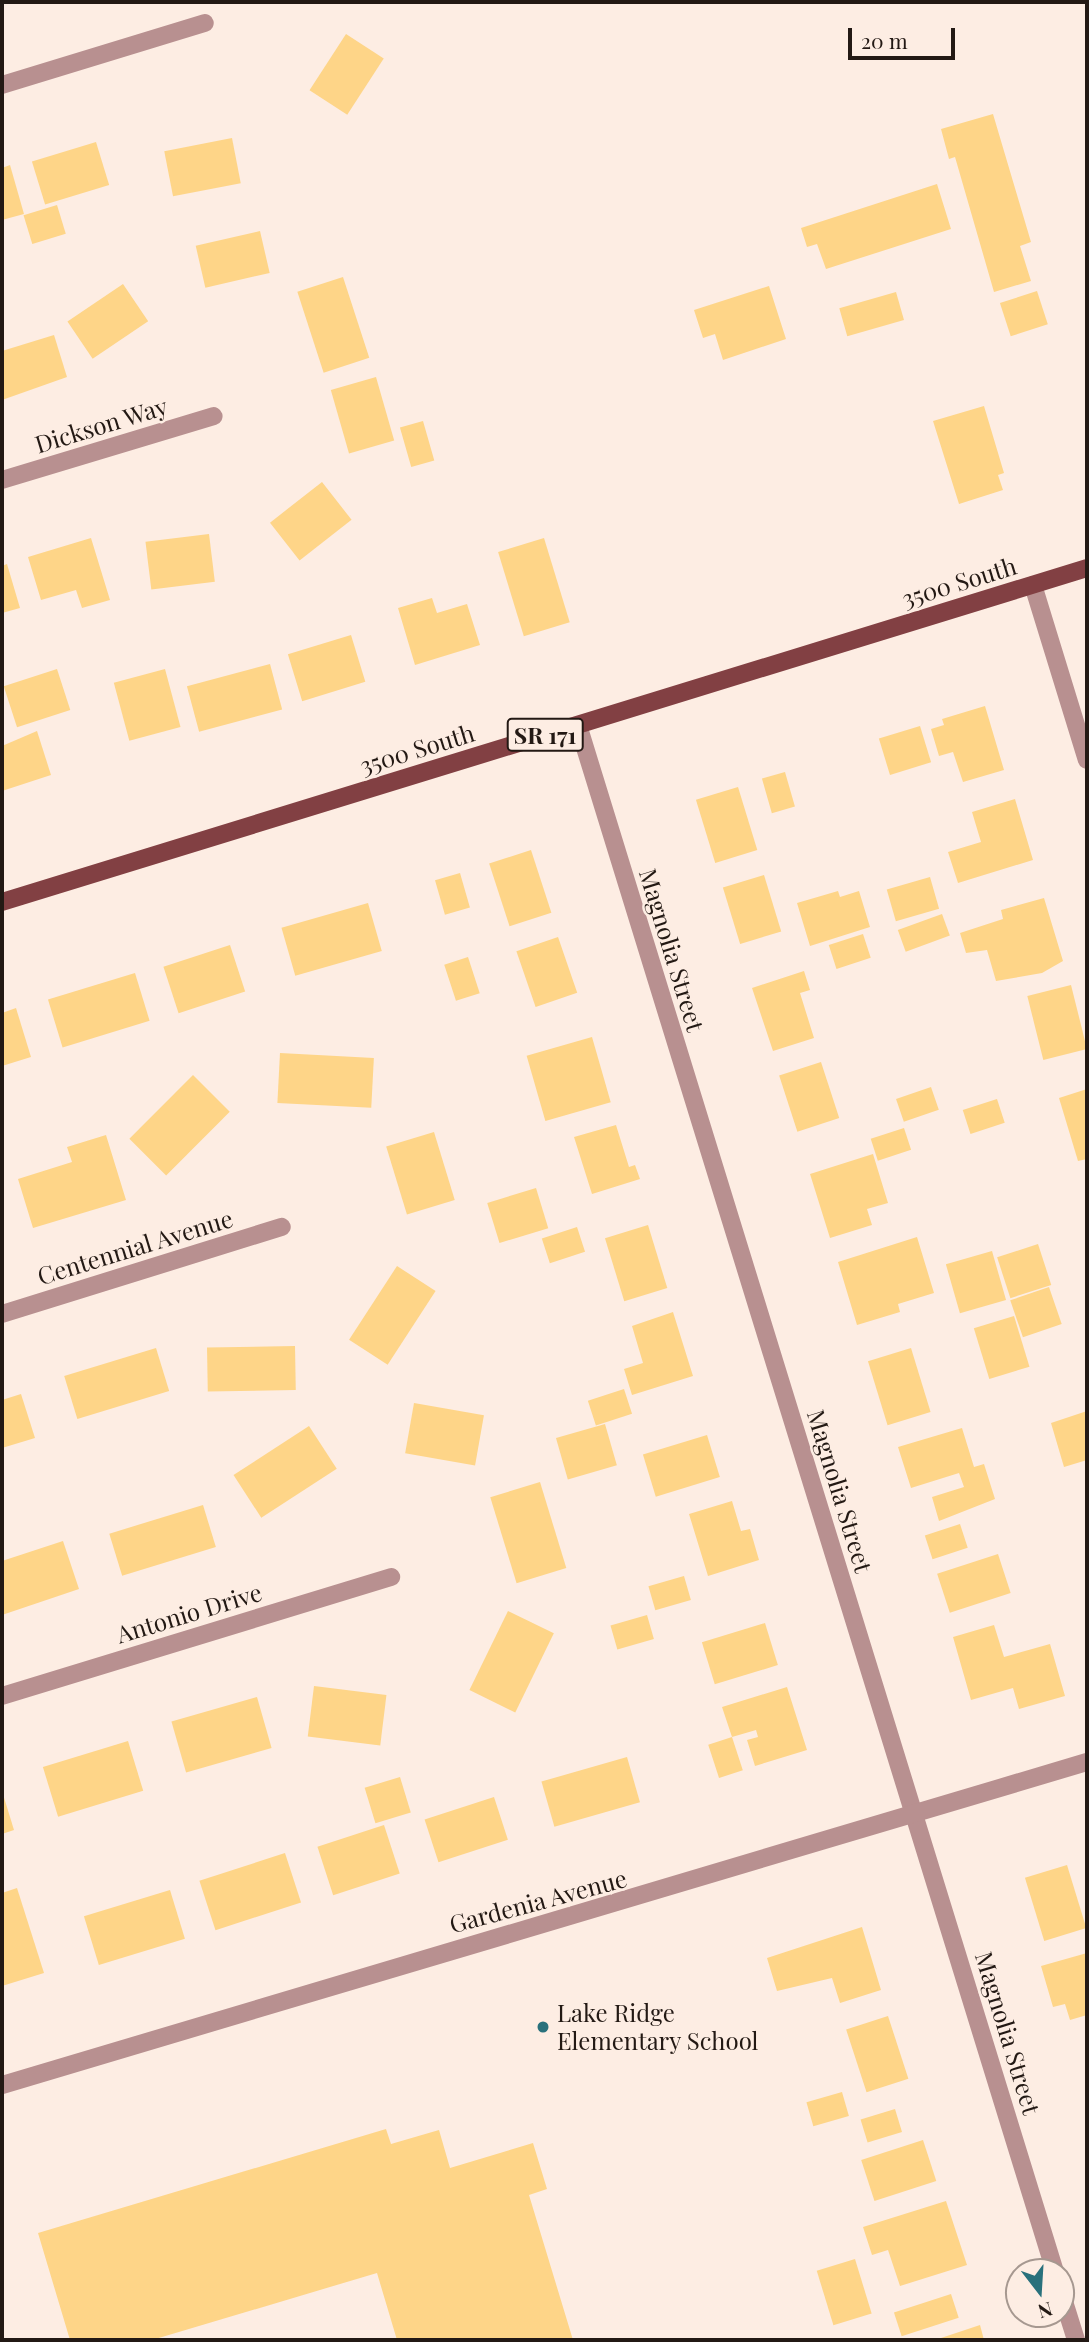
<!DOCTYPE html>
<style>
body{margin:0}
#map{position:relative;width:1089px;height:2342px;overflow:hidden;background:#fdede3;font-family:"Playfair Display",serif}
div>[style]{position:absolute}
.building>*{inset:0;background:#fed588;transform-origin:0 0}
.street>*{height:18px;margin:-9px;padding:0 9px;transform-origin:9px;border-radius:9px;background:#b89090}
.primary>*{height:18px;margin:-9px;padding:0 9px;transform-origin:9px;border-radius:9px;background:#824043}
.dots>*{width:19px;height:19px;translate:-50% -50%;box-sizing:border-box;border:4px solid #fdede3;border-radius:50%}
span{translate:-50% -50%;white-space:nowrap;text-align:center;line-height:1.15;-webkit-text-stroke:5px #fdede3;paint-order:stroke}
.shield-label span{padding:2px 5px;background:#fdede3;border:2px solid;border-radius:5px;-webkit-text-stroke-width:0}
.shield-label{font-size:23px;color:#231914;font-weight:700}
.street-label{font-size:24px;color:#231914}
.poi-label{font-size:24px;color:#231914}
.left{translate:0 -50%;text-align:left}
.frame{position:absolute;inset:0;border:4px solid #231914;pointer-events:none}
.north{position:absolute;left:1005px;top:2258px;width:70px;height:70px;box-sizing:border-box;background:#fdede3;border:2px solid #a69890;border-radius:50%;rotate:163deg;font-size:19px;font-weight:700;line-height:28px;text-align:center;color:#231914}
.north::after{content:'';display:block;margin:auto;width:24px;height:32px;background:#29717c;clip-path:polygon(50% 0,100% 100%,50% 72%,0 100%)}
.scale{position:absolute;left:848px;top:28px;width:107px;height:32px;box-sizing:border-box;border:4px solid #231914;border-top:0;padding-left:9px;font-size:21px;line-height:24px;white-space:nowrap;color:#231914;-webkit-text-stroke:5px #fdede3;paint-order:stroke}
</style>
<div id="map">
<div class="building">
<div style="left:346px;top:34px;width:45px;height:67px;rotate:33deg"></div>
<div style="clip-path:polygon(993px 114px,1031px 242px,1020px 246px,1031px 281px,994px 292px,955px 157px,949px 159px,941px 129px)"></div>
<div style="left:232px;top:138px;width:46px;height:69px;rotate:79deg"></div>
<div style="left:96px;top:142px;width:45px;height:67px;rotate:73deg"></div>
<div style="clip-path:polygon(10px 165px,24px 214px,2px 220px,2px 168px)"></div>
<div style="clip-path:polygon(937px 184px,951px 229px,826px 269px,817px 244px,807px 247px,801px 228px)"></div>
<div style="left:57px;top:205px;width:30px;height:35px;rotate:73deg"></div>
<div style="left:260px;top:231px;width:43px;height:66px;rotate:77deg"></div>
<div style="left:343px;top:277px;width:85px;height:48px;rotate:72deg"></div>
<div style="left:123px;top:284px;width:45px;height:67px;rotate:56deg"></div>
<div style="clip-path:polygon(769px 286px,786px 339px,723px 360px,715px 334px,703px 338px,694px 310px)"></div>
<div style="left:1037px;top:291px;width:35px;height:39px;rotate:72deg"></div>
<div style="left:896px;top:292px;width:29px;height:59px;rotate:74deg"></div>
<div style="clip-path:polygon(54px 335px,67px 377px,2px 400px,2px 351px)"></div>
<div style="left:376px;top:377px;width:66px;height:47px;rotate:74deg"></div>
<div style="clip-path:polygon(984px 406px,1004px 473px,998px 475px,1003px 490px,959px 504px,933px 421px)"></div>
<div style="left:423px;top:421px;width:41px;height:24px;rotate:74deg"></div>
<div style="left:322px;top:482px;width:48px;height:66px;rotate:52deg"></div>
<div style="left:209px;top:534px;width:48px;height:64px;rotate:83deg"></div>
<div style="clip-path:polygon(91px 538px,110px 600px,82px 608px,76px 590px,41px 600px,28px 557px)"></div>
<div style="left:544px;top:538px;width:88px;height:48px;rotate:73deg"></div>
<div style="clip-path:polygon(7px 564px,20px 608px,2px 613px,2px 566px)"></div>
<div style="clip-path:polygon(432px 598px,437px 613px,467px 604px,480px 645px,415px 665px,398px 608px)"></div>
<div style="left:351px;top:635px;width:49px;height:66px;rotate:73deg"></div>
<div style="left:270px;top:664px;width:47px;height:86px;rotate:75deg"></div>
<div style="left:57px;top:669px;width:43px;height:56px;rotate:72deg"></div>
<div style="left:165px;top:669px;width:60px;height:53px;rotate:75deg"></div>
<div style="clip-path:polygon(985px 706px,1004px 770px,963px 782px,953px 752px,939px 756px,931px 729px,944px 725px,942px 719px)"></div>
<div style="left:920px;top:726px;width:38px;height:43px;rotate:73deg"></div>
<div style="clip-path:polygon(37px 731px,51px 775px,2px 791px,2px 746px)"></div>
<div style="left:785px;top:772px;width:36px;height:24px;rotate:74deg"></div>
<div style="left:738px;top:787px;width:66px;height:44px;rotate:73deg"></div>
<div style="clip-path:polygon(1015px 799px,1033px 860px,958px 883px,948px 852px,981px 842px,972px 812px)"></div>
<div style="left:531px;top:850px;width:66px;height:44px;rotate:72deg"></div>
<div style="left:460px;top:873px;width:36px;height:26px;rotate:74deg"></div>
<div style="left:764px;top:875px;width:59px;height:43px;rotate:73deg"></div>
<div style="left:930px;top:877px;width:33px;height:45px;rotate:74deg"></div>
<div style="clip-path:polygon(838px 891px,840px 897px,859px 891px,870px 927px,810px 946px,797px 903px)"></div>
<div style="clip-path:polygon(1044px 898px,1063px 961px,1042px 973px,996px 981px,987px 950px,966px 953px,960px 933px,1003px 919px,1001px 910px)"></div>
<div style="left:368px;top:903px;width:50px;height:90px;rotate:74deg"></div>
<div style="left:942px;top:914px;width:23px;height:47px;rotate:70deg"></div>
<div style="left:863px;top:934px;width:25px;height:36px;rotate:72deg"></div>
<div style="left:558px;top:937px;width:59px;height:44px;rotate:71deg"></div>
<div style="left:230px;top:945px;width:49px;height:70px;rotate:72deg"></div>
<div style="left:468px;top:957px;width:38px;height:25px;rotate:72deg"></div>
<div style="clip-path:polygon(804px 971px,810px 990px,800px 993px,814px 1038px,773px 1051px,752px 988px)"></div>
<div style="left:135px;top:973px;width:50px;height:91px;rotate:73deg"></div>
<div style="left:1071px;top:985px;width:66px;height:45px;rotate:76deg"></div>
<div style="clip-path:polygon(16px 1008px,31px 1057px,2px 1066px,2px 1013px)"></div>
<div style="left:592px;top:1037px;width:68px;height:68px;rotate:74deg"></div>
<div style="left:280px;top:1053px;width:94px;height:50px;rotate:3deg"></div>
<div style="left:821px;top:1062px;width:59px;height:44px;rotate:72deg"></div>
<div style="left:193px;top:1075px;width:52px;height:90px;rotate:45deg"></div>
<div style="left:931px;top:1087px;width:24px;height:37px;rotate:71deg"></div>
<div style="clip-path:polygon(1087px 1089px,1087px 1159px,1078px 1161px,1059px 1098px)"></div>
<div style="left:997px;top:1099px;width:25px;height:36px;rotate:72deg"></div>
<div style="clip-path:polygon(616px 1125px,629px 1167px,635px 1165px,640px 1179px,592px 1194px,574px 1137px)"></div>
<div style="left:904px;top:1128px;width:23px;height:35px;rotate:72deg"></div>
<div style="left:434px;top:1132px;width:71px;height:50px;rotate:73deg"></div>
<div style="clip-path:polygon(106px 1135px,126px 1200px,33px 1228px,18px 1179px,72px 1162px,67px 1147px)"></div>
<div style="clip-path:polygon(873px 1154px,888px 1203px,867px 1209px,872px 1225px,830px 1238px,810px 1174px)"></div>
<div style="left:536px;top:1188px;width:42px;height:51px;rotate:73deg"></div>
<div style="left:648px;top:1225px;width:66px;height:45px;rotate:73deg"></div>
<div style="left:577px;top:1227px;width:26px;height:37px;rotate:72deg"></div>
<div style="clip-path:polygon(917px 1237px,934px 1293px,898px 1304px,900px 1312px,857px 1325px,838px 1262px)"></div>
<div style="left:1038px;top:1244px;width:43px;height:43px;rotate:72deg"></div>
<div style="left:992px;top:1251px;width:51px;height:48px;rotate:74deg"></div>
<div style="left:397px;top:1266px;width:46px;height:88px;rotate:33deg"></div>
<div style="left:1049px;top:1287px;width:39px;height:41px;rotate:71deg"></div>
<div style="clip-path:polygon(673px 1312px,693px 1376px,632px 1395px,624px 1369px,643px 1363px,632px 1326px)"></div>
<div style="left:1014px;top:1316px;width:53px;height:42px;rotate:73deg"></div>
<div style="left:295px;top:1346px;width:44px;height:88px;rotate:89deg"></div>
<div style="left:156px;top:1348px;width:45px;height:96px;rotate:73deg"></div>
<div style="left:911px;top:1348px;width:67px;height:45px;rotate:73deg"></div>
<div style="left:624px;top:1389px;width:26px;height:38px;rotate:72deg"></div>
<div style="clip-path:polygon(21px 1394px,35px 1438px,2px 1448px,2px 1400px)"></div>
<div style="left:414px;top:1403px;width:71px;height:51px;rotate:10deg"></div>
<div style="clip-path:polygon(1087px 1411px,1087px 1460px,1064px 1467px,1051px 1423px)"></div>
<div style="left:605px;top:1424px;width:43px;height:51px;rotate:74deg"></div>
<div style="left:309px;top:1426px;width:51px;height:90px;rotate:57deg"></div>
<div style="clip-path:polygon(962px 1428px,974px 1467px,984px 1464px,995px 1499px,939px 1521px,932px 1497px,964px 1487px,959px 1473px,911px 1488px,898px 1447px)"></div>
<div style="left:707px;top:1435px;width:44px;height:67px;rotate:73deg"></div>
<div style="left:540px;top:1482px;width:90px;height:52px;rotate:73deg"></div>
<div style="clip-path:polygon(732px 1501px,741px 1531px,750px 1529px,759px 1560px,708px 1576px,689px 1514px)"></div>
<div style="left:203px;top:1505px;width:44px;height:98px;rotate:73deg"></div>
<div style="left:960px;top:1524px;width:25px;height:37px;rotate:72deg"></div>
<div style="clip-path:polygon(63px 1541px,79px 1589px,2px 1615px,2px 1561px)"></div>
<div style="left:998px;top:1554px;width:41px;height:64px;rotate:72deg"></div>
<div style="left:684px;top:1576px;width:25px;height:37px;rotate:74deg"></div>
<div style="left:508px;top:1611px;width:51px;height:88px;rotate:26deg"></div>
<div style="left:647px;top:1615px;width:25px;height:38px;rotate:74deg"></div>
<div style="left:765px;top:1623px;width:44px;height:66px;rotate:73deg"></div>
<div style="clip-path:polygon(994px 1625px,1004px 1657px,1050px 1644px,1065px 1696px,1019px 1709px,1013px 1688px,971px 1700px,953px 1637px)"></div>
<div style="left:314px;top:1686px;width:73px;height:51px;rotate:7deg"></div>
<div style="clip-path:polygon(787px 1687px,807px 1750px,755px 1766px,747px 1740px,758px 1737px,756px 1730px,732px 1737px,722px 1707px)"></div>
<div style="left:257px;top:1697px;width:53px;height:89px;rotate:74deg"></div>
<div style="left:732px;top:1737px;width:35px;height:25px;rotate:72deg"></div>
<div style="left:128px;top:1741px;width:52px;height:89px;rotate:73deg"></div>
<div style="left:627px;top:1757px;width:47px;height:89px;rotate:74deg"></div>
<div style="left:400px;top:1777px;width:37px;height:37px;rotate:73deg"></div>
<div style="clip-path:polygon(2px 1791px,14px 1830px,2px 1834px)"></div>
<div style="left:494px;top:1797px;width:45px;height:73px;rotate:72deg"></div>
<div style="left:384px;top:1825px;width:51px;height:70px;rotate:72deg"></div>
<div style="left:285px;top:1853px;width:52px;height:90px;rotate:72deg"></div>
<div style="left:1067px;top:1865px;width:66px;height:44px;rotate:73deg"></div>
<div style="clip-path:polygon(17px 1888px,44px 1973px,2px 1986px,2px 1893px)"></div>
<div style="left:170px;top:1890px;width:51px;height:90px;rotate:73deg"></div>
<div style="clip-path:polygon(862px 1927px,881px 1990px,840px 2003px,832px 1978px,777px 1991px,767px 1958px)"></div>
<div style="clip-path:polygon(1087px 1953px,1087px 2015px,1070px 2020px,1065px 2004px,1053px 2007px,1041px 1966px)"></div>
<div style="left:888px;top:2016px;width:66px;height:44px;rotate:72deg"></div>
<div style="left:842px;top:2092px;width:25px;height:37px;rotate:74deg"></div>
<div style="left:895px;top:2109px;width:24px;height:36px;rotate:73deg"></div>
<div style="clip-path:polygon(386px 2129px,391px 2144px,439px 2130px,450px 2168px,533px 2143px,547px 2189px,529px 2195px,573px 2340px,397px 2340px,377px 2273px,152px 2340px,70px 2340px,38px 2233px)"></div>
<div style="left:923px;top:2140px;width:43px;height:65px;rotate:72deg"></div>
<div style="clip-path:polygon(946px 2201px,967px 2265px,900px 2286px,888px 2250px,872px 2255px,863px 2227px)"></div>
<div style="left:855px;top:2259px;width:57px;height:40px;rotate:73deg"></div>
<div style="left:951px;top:2294px;width:25px;height:60px;rotate:72deg"></div>
<div style="clip-path:polygon(980px 2325px,984px 2340px,935px 2340px)"></div>
</div>
<div class="street">
<div style="left:2px;top:85px;width:212px;rotate:-17deg"></div>
<div style="left:2px;top:480px;width:221px;rotate:-16.8deg"></div>
<div style="left:1033px;top:585px;width:183px;rotate:72.9deg"></div>
<div style="left:578px;top:725px;width:1619px;rotate:72.86deg"></div>
<div style="left:2px;top:1314px;width:293px;rotate:-17.3deg"></div>
<div style="left:2px;top:1696px;width:407px;rotate:-17deg"></div>
<div style="left:2px;top:2085px;width:1132px;rotate:-16.58deg"></div>
<div style="left:1061px;top:2292px;width:50px;rotate:72.6deg"></div>
</div>
<div class="primary">
<div style="left:2px;top:902px;width:1135px;rotate:-17.11deg"></div>
</div>
<div class="dots">
<div style="left:543px;top:2027px;background:#29717c"></div>
</div>
<div class="shield-label">
<span style="left:545px;top:735px">SR 171</span>
</div>
<div class="street-label">
<span style="left:101px;top:425px;rotate:-17deg">Dickson Way</span>
<span style="left:959px;top:582px;rotate:-17deg">3500 South</span>
<span style="left:417px;top:749px;rotate:-17deg">3500 South</span>
<span style="left:672px;top:950px;rotate:73deg">Magnolia Street</span>
<span style="left:135px;top:1247px;rotate:-17deg">Centennial Avenue</span>
<span style="left:840px;top:1491px;rotate:73deg">Magnolia Street</span>
<span style="left:189px;top:1613px;rotate:-17deg">Antonio Drive</span>
<span style="left:538px;top:1901px;rotate:-15deg">Gardenia Avenue</span>
<span style="left:1008px;top:2033px;rotate:73deg">Magnolia Street</span>
</div>
<div class="poi-label">
<span class="left" style="left:557px;top:2027px">Lake Ridge<br>Elementary School</span>
</div>
<div class="frame"></div>
<div class="north">N</div>
<div class="scale">20 m</div>
</div>
